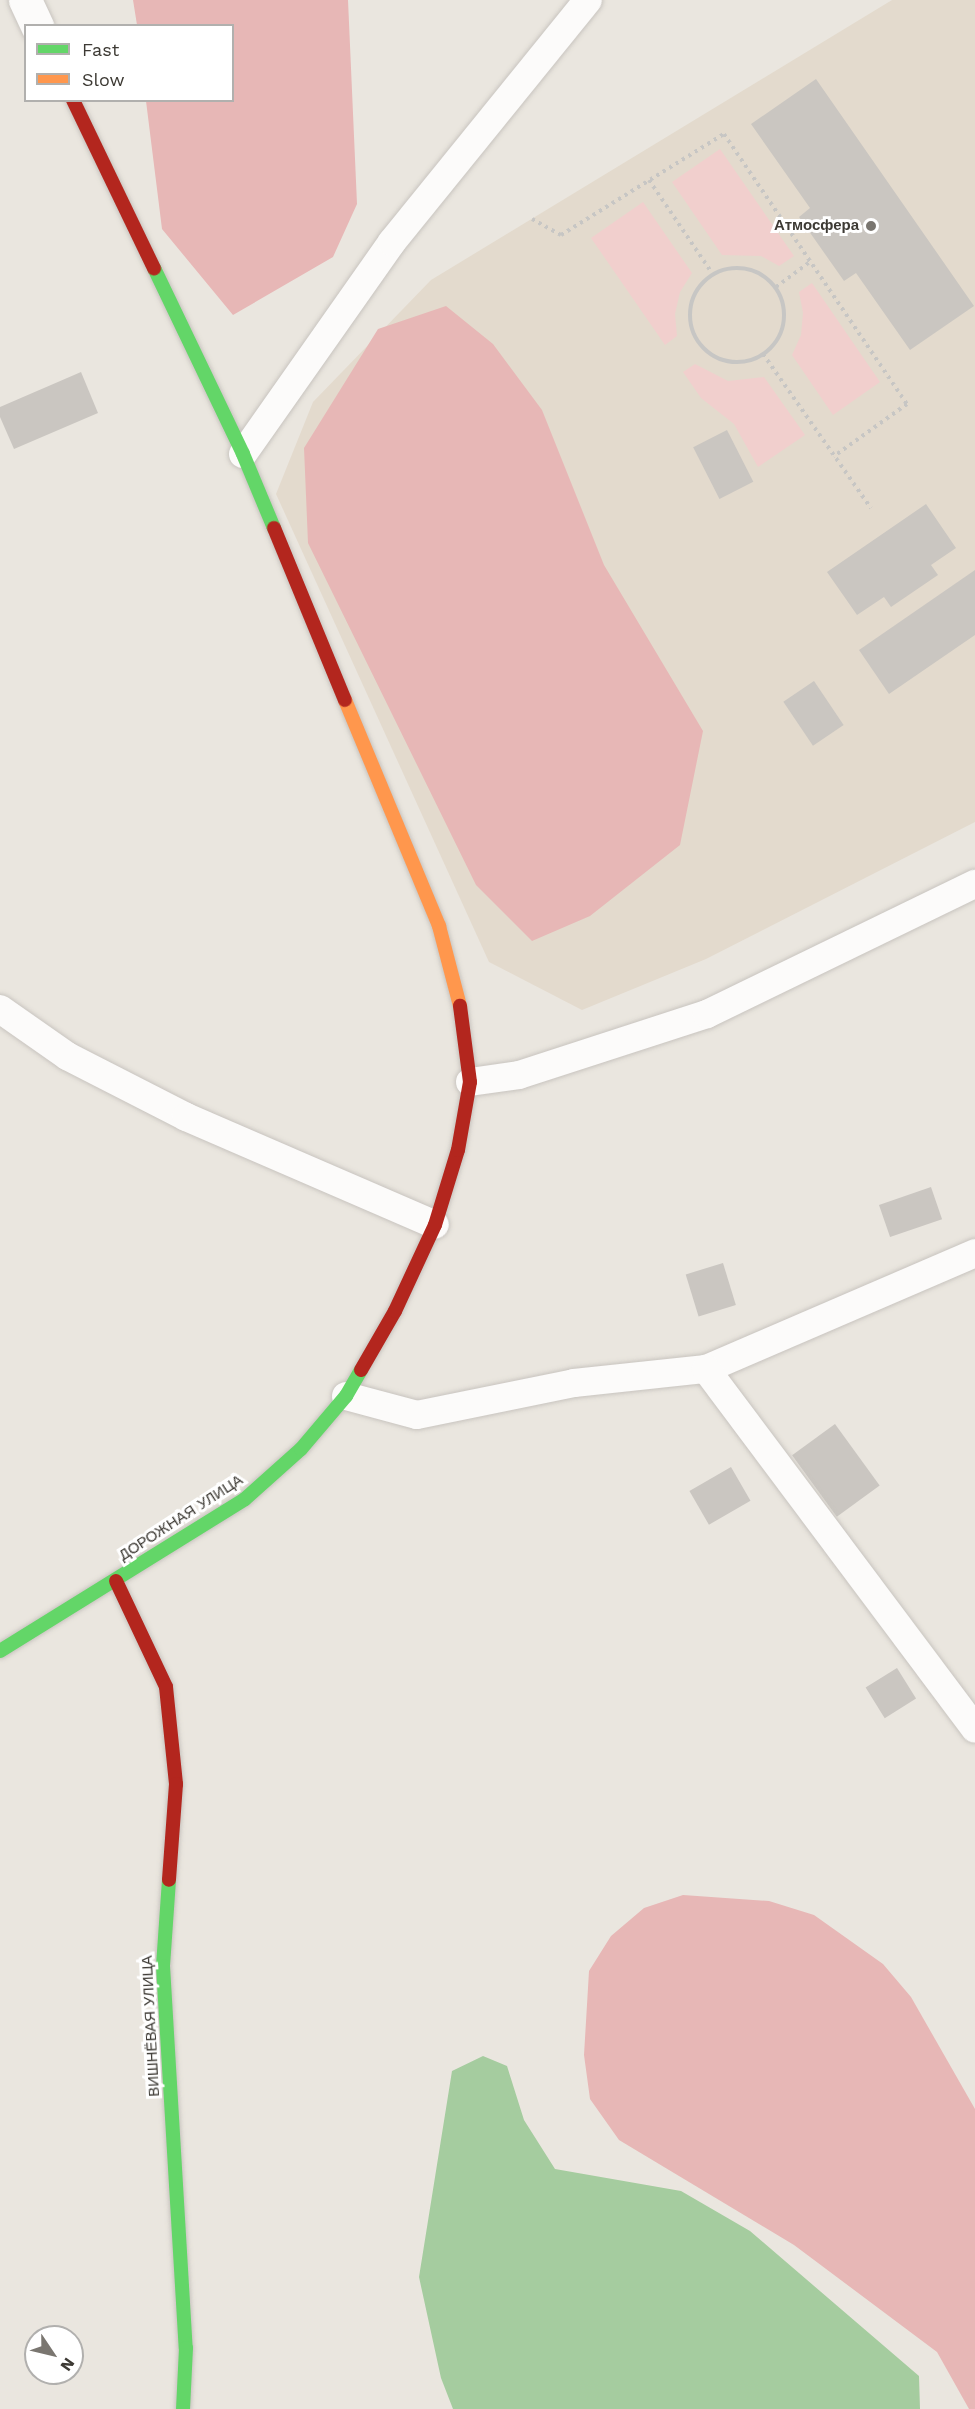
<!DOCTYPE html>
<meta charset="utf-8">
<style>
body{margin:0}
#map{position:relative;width:975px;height:2409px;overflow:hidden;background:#eae6df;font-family:"Work Sans",sans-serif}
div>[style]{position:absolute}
.built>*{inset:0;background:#e3dacd}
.green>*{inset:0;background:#f1cfcd}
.forest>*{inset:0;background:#e7b7b6}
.water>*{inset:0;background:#a5cc9f}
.building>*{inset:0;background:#cac6c1;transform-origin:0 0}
.path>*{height:4px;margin-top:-2px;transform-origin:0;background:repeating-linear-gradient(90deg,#c7c6c4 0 3px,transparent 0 7.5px)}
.path>.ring{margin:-2px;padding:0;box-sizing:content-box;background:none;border:4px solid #c7c6c4;border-radius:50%}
.roads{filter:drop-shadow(0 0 2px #c8c4bf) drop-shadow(0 0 2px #c8c4bf)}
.lane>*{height:28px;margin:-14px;padding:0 14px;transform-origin:14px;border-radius:14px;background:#fcfbfa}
.street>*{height:33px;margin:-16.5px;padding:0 16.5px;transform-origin:16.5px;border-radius:16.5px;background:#fcfbfa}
.fast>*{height:14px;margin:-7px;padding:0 7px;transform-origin:7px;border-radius:7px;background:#63d668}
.slow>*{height:14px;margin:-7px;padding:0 7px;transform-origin:7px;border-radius:7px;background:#ff974d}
.jam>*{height:14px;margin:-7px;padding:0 7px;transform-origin:7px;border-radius:7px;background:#b3261e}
.dots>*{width:16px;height:16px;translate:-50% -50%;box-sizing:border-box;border:3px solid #fff;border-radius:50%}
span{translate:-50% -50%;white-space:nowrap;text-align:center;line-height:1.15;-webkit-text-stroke:6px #fff;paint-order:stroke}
.poi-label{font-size:15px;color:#3d3a34;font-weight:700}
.right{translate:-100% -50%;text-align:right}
.street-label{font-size:15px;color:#3d3a34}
.legend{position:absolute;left:24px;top:24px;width:210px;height:78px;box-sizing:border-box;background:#fff;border:2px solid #b1b0ae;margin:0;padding:8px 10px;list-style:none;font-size:18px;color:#3d3a34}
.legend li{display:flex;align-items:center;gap:12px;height:30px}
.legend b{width:30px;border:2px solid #b1b0ae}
.north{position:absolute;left:24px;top:2325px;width:60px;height:60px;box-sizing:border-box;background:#fff;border:2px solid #b1b0ae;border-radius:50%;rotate:125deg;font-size:16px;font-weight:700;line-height:24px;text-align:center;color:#3d3a34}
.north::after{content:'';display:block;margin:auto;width:21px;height:27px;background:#7a7670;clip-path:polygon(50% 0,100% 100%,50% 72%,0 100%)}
</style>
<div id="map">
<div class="built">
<div style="clip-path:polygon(892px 0,975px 0,975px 822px,706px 959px,582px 1010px,489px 962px,276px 494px,313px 402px,431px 280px)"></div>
</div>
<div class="green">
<div style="clip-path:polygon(720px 149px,794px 256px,779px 266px,761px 256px,722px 255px,672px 182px)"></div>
<div style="clip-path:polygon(643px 202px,692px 273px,680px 292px,675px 314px,677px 336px,665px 345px,591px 238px)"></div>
<div style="clip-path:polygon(812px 283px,880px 382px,833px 415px,792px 355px,801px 335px,803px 313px,799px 292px)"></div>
<div style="clip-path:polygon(695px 364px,728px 381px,764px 377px,805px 435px,758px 467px,734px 424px,701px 398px,683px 372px)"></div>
</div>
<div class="forest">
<div style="clip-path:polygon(133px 0,348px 0,357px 204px,333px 257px,233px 315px,162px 229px,146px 101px,232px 100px,232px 26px,137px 25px)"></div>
<div style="clip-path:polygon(446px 306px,493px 344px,542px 410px,604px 565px,703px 731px,680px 845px,590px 916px,532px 941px,476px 885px,308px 543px,304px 448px,378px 329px)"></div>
<div style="clip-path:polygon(683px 1895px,769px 1901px,814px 1915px,883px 1964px,911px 1997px,975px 2109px,975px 2409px,969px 2409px,937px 2352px,794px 2245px,619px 2140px,590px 2099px,584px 2055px,589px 1971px,611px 1936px,644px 1908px)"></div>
</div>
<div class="water">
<div style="clip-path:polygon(483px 2056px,507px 2066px,524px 2120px,555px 2169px,681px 2191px,750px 2231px,919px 2376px,920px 2409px,453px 2409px,441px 2378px,419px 2277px,452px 2071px)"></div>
</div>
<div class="building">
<div style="clip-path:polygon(816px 79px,974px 306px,910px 350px,856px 273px,844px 281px,799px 217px,810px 208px,751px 124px)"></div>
<div style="clip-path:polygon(81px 372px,98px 413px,14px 449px,0 417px,0 407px)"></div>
<div style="left:727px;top:430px;width:58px;height:38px;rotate:63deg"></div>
<div style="clip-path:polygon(926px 504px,956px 548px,931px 565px,938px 575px,891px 607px,884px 597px,857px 615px,827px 572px)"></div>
<div style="clip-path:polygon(975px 570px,975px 635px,889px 694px,859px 650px)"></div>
<div style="left:814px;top:681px;width:53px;height:37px;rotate:56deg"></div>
<div style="left:931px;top:1187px;width:34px;height:55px;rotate:71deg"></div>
<div style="left:723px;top:1263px;width:44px;height:39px;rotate:73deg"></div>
<div style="left:835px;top:1424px;width:76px;height:53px;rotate:54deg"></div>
<div style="left:731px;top:1467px;width:39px;height:48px;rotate:60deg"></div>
<div style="left:897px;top:1668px;width:36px;height:37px;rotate:58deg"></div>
</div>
<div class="path">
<div style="left:649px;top:180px;width:112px;rotate:55.9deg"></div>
<div style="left:532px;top:219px;width:33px;rotate:29deg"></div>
<div style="left:561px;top:235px;width:192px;rotate:-31.8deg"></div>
<div style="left:724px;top:134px;width:326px;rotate:55.9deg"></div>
<div style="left:907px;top:404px;width:90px;rotate:144.5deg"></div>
<div class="ring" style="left:690px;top:268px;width:90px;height:90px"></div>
<div style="left:776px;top:287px;width:44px;rotate:-36.6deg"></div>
<div style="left:763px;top:354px;width:188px;rotate:55deg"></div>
</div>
<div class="roads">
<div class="lane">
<div style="left:243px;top:454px;width:259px;rotate:-54.9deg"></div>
<div style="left:392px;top:242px;width:311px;rotate:-51deg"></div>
<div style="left:0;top:1009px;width:82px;rotate:35deg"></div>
<div style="left:67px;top:1056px;width:134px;rotate:27.1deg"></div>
<div style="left:186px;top:1117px;width:271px;rotate:23.4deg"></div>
<div style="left:470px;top:1082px;width:49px;rotate:-8.1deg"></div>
<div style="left:519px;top:1075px;width:198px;rotate:-18deg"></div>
<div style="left:707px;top:1014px;width:298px;rotate:-25.9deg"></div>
<div style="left:706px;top:1369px;width:293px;rotate:-23.3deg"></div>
<div style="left:346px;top:1396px;width:73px;rotate:15deg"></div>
<div style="left:417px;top:1415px;width:160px;rotate:-11.5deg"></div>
<div style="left:574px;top:1383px;width:133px;rotate:-6.1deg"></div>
<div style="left:706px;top:1369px;width:449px;rotate:53.2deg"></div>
</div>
<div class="street">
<div style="left:25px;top:0;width:29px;rotate:65deg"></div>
</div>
<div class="fast">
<div style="left:154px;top:268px;width:206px;rotate:64.4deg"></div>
<div style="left:243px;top:454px;width:80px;rotate:67.3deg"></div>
<div style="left:0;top:1651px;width:288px;rotate:-31.8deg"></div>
<div style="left:245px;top:1499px;width:75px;rotate:-41.8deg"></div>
<div style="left:301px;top:1449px;width:70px;rotate:-49.7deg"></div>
<div style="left:346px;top:1396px;width:30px;rotate:-60deg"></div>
<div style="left:169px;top:1880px;width:86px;rotate:94deg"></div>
<div style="left:163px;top:1966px;width:383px;rotate:86.6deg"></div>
<div style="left:186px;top:2348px;width:61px;rotate:92.8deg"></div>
</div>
<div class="slow">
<div style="left:345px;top:700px;width:245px;rotate:67.4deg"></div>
<div style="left:439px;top:926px;width:83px;rotate:75.3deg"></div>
</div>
<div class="jam">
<div style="left:73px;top:100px;width:187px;rotate:64.3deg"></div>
<div style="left:274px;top:528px;width:186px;rotate:67.6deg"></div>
<div style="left:361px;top:1370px;width:68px;rotate:-60deg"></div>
<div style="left:395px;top:1311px;width:95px;rotate:-65.1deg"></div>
<div style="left:435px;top:1225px;width:78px;rotate:-73deg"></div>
<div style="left:458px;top:1150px;width:69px;rotate:-80deg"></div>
<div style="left:470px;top:1082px;width:77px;rotate:-97.5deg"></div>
<div style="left:116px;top:1581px;width:117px;rotate:64.7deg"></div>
<div style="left:166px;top:1687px;width:98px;rotate:84.1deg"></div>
<div style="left:176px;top:1784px;width:96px;rotate:94.2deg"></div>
</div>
</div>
<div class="dots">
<div style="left:871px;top:226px;background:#7a7670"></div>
</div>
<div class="poi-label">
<span class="right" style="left:859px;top:226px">Атмосфера</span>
</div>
<div class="street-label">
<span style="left:181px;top:1518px;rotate:-33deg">ДОРОЖНАЯ УЛИЦА</span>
<span style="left:151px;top:2026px;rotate:-93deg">ВИШНЁВАЯ УЛИЦА</span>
</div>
<ul class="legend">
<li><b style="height:8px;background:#63d668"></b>Fast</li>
<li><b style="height:8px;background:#ff974d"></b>Slow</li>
</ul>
<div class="north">N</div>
</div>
